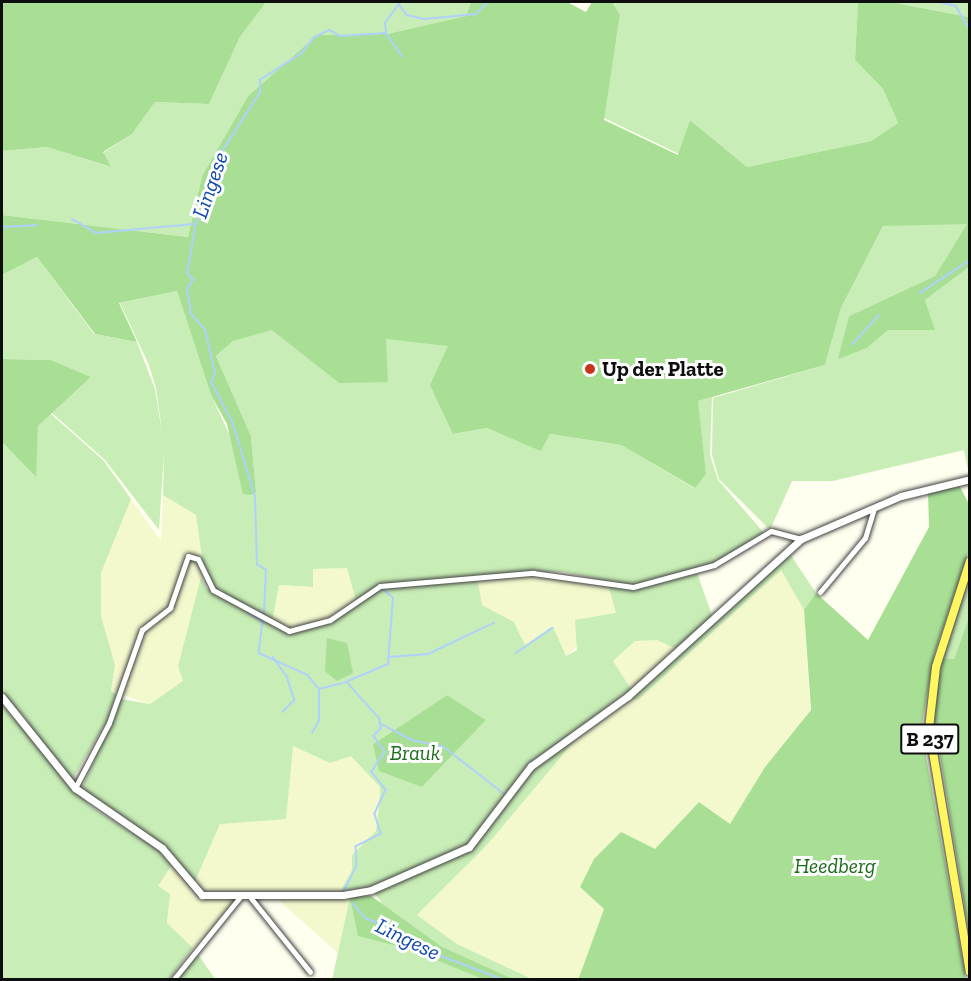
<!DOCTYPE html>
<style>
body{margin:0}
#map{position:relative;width:971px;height:981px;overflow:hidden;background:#fffff0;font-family:"Zilla Slab",serif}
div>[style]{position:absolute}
.farmland>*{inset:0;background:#f3f8cd}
.green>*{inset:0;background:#c8edb6}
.forest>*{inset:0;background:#a8df94}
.stream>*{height:1.5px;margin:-0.75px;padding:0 0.75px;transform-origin:0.75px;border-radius:0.75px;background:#b0d1fb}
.roads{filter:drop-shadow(0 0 2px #414141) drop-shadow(0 0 2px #414141)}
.minor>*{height:5px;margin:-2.5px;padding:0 2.5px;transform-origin:2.5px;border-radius:2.5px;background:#fff}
.tertiary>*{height:7px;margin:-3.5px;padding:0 3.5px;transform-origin:3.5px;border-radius:3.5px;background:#fff}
.primary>*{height:8px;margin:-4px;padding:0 4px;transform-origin:4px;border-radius:4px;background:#fff660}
.dots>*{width:16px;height:16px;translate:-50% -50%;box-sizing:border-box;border:3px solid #fff;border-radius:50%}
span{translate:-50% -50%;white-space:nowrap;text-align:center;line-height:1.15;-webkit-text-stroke:6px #fff;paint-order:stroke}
.shield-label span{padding:2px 4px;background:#fff;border:2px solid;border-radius:4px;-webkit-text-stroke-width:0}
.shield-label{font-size:20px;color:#0e0e0e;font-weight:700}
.poi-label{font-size:21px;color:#0e0e0e;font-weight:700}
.left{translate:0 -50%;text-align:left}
.park-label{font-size:21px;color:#1b6c19;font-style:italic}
.water-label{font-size:22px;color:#0d48ab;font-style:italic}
.frame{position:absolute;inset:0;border:3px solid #0e0e0e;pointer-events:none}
</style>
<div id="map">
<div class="farmland">
<div style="clip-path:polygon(163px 495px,196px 515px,203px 569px,178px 666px,183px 681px,150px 704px,111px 691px,115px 665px,101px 616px,101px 573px,131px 499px,161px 541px)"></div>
<div style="clip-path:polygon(347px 568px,356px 601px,329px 619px,289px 629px,272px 622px,279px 585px,312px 587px,312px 569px)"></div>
<div style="clip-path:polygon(781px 570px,804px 610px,810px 711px,765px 767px,730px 824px,699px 802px,655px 849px,604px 909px,578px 979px,532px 979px,457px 944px,417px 915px,487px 845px,576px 739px,631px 699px,638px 700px)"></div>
<div style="clip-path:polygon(533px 574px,608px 585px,616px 614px,566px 656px,525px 645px,514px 622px,482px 605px,478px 581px)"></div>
<div style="clip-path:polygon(657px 640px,677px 649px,631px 689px,613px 661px,635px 641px)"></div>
<div style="clip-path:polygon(293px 746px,330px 763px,351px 755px,380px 787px,376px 831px,352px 855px,352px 870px,340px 892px,350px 897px,338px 953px,275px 897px,240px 898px,193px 948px,167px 923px,170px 894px,158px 886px,175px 862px,193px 887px,220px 824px)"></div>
</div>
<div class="green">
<div style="clip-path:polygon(266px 2px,471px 2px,466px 16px,387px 34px,317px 35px,248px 96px,202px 176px,188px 237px,2px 215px,2px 151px,47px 147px,110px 167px,103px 153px,132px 134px,155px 102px,209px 104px,240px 37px)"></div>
<div style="clip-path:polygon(612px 2px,858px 2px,855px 60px,883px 89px,898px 123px,871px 141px,747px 167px,690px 120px,679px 154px,604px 118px,620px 16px)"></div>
<div style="clip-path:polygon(890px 2px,969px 2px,969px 17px)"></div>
<div style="clip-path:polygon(927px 222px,968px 223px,935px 276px,849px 316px,839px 358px,867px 348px,888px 330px,934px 330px,925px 300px,969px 267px,969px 475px,964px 450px,833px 481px,792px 481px,770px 530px,719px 479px,712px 455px,713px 398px,825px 365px,841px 308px,883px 226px)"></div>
<div style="clip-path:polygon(37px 257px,94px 334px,137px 342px,155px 389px,163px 438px,156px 388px,149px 365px,120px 303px,177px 291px,211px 395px,256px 492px,251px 436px,216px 356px,233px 341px,272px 329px,339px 383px,385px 339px,413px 339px,449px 346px,453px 434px,487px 428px,541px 450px,550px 434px,621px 445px,694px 488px,706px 474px,697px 401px,712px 397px,710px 455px,718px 480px,764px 533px,717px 562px,633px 586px,564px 572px,532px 572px,380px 585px,356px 601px,347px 568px,313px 569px,313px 587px,279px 585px,272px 622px,215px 590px,203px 566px,196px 515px,163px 495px,164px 452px,159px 530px,105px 460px,52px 413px,91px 377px,51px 360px,2px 359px,2px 275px)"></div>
<div style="clip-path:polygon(51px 414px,104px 461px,131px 499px,101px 573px,101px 616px,115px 665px,111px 691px,116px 694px,107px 721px,72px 780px,43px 751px,26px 718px,2px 694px,2px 442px,35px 476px,38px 426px)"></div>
<div style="clip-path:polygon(790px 554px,816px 593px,804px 610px,781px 570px,638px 700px,631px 699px)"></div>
<div style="clip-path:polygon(evenodd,697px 573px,713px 618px,677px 649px,657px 640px,635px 641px,613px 661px,631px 689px,530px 764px,469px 846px,369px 887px,340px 892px,352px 870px,352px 855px,376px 831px,379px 805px,380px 787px,351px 756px,330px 763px,293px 746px,286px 819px,220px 824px,194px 884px,163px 846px,81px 791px,121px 699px,150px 704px,183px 681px,178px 666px,201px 577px,207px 589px,290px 632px,330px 622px,380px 589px,478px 581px,482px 605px,514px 622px,525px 645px,553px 627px,566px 656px,577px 650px,575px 620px,616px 613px,608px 585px,632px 588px,697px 573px,447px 695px,486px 720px,422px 787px,377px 741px,447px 695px)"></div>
<div style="clip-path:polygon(969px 573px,969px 617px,954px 659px,943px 658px)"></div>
<div style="clip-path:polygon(2px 705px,90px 806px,160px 851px,172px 865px,158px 886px,170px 894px,167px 923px,193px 948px,169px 979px,2px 979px)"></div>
<div style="clip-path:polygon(576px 739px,487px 845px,417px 915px,457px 944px,532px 979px,332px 980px,350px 897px,369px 896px,382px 903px,373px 891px,471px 851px,534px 769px)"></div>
<div style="clip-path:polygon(195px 950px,215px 979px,171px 980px)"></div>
</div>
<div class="forest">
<div style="clip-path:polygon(2px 2px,266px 2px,240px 37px,209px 104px,155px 102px,132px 134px,103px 152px,111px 167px,47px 147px,2px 151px)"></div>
<div style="clip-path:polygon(471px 2px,567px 2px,586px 12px,592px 2px,612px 2px,620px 15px,604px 120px,678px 155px,690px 120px,747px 167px,871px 141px,898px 123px,883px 89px,855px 60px,858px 2px,890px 2px,969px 17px,969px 267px,925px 300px,935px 330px,888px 330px,867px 348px,838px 359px,849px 316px,935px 276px,967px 224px,883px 226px,841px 308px,825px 365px,698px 401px,706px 474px,695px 488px,621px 445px,550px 434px,541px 451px,487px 428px,453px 434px,430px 385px,448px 346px,386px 339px,388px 382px,339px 383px,272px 330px,233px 341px,216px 356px,251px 436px,256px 492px,251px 495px,243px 494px,227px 424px,211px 395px,177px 291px,119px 303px,137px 342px,95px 334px,37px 257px,2px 275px,2px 215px,188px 237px,202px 176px,248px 96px,317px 35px,387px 34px,466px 16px)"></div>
<div style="clip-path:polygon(2px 359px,51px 360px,91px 377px,38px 426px,36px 477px,2px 442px)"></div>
<div style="clip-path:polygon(959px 485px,969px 504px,969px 550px,934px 655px,921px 729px,966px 979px,578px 980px,604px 909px,580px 887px,594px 859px,621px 832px,655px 849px,699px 802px,730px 824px,765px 767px,811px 710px,804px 610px,816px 593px,868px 640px,929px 527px,928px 493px)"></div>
<div style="clip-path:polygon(969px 617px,969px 934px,933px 711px,943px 658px,954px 659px)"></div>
<div style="clip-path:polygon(327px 638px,347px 643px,353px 673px,337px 681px,325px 671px)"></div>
<div style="clip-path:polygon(447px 695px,486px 720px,422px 787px,379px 771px,373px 744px)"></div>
<div style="clip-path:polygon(371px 896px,442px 947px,513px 979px,483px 979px,409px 949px,358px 936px,350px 897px)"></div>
</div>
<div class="stream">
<div style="left:940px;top:2px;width:16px;rotate:14deg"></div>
<div style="left:956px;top:6px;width:27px;rotate:59deg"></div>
<div style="left:386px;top:33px;width:28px;rotate:55deg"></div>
<div style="left:72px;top:219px;width:28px;rotate:30deg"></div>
<div style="left:96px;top:233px;width:98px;rotate:-5.2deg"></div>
<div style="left:2px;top:227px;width:35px;rotate:-3deg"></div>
<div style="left:920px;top:293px;width:60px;rotate:-33.4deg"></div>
<div style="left:852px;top:345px;width:40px;rotate:-48deg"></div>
<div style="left:248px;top:612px;width:18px;rotate:34deg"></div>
<div style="left:263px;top:622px;width:31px;rotate:97deg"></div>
<div style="left:259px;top:653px;width:54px;rotate:24.2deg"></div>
<div style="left:308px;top:675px;width:18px;rotate:52deg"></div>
<div style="left:319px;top:689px;width:29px;rotate:-14deg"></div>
<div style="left:347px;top:682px;width:50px;rotate:48.3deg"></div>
<div style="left:380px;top:719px;width:10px;rotate:84deg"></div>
<div style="left:381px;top:729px;width:10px;rotate:135deg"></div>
<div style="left:374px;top:736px;width:19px;rotate:55deg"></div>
<div style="left:385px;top:752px;width:24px;rotate:123deg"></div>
<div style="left:372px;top:772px;width:23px;rotate:52deg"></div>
<div style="left:386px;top:790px;width:26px;rotate:115deg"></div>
<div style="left:375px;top:814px;width:21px;rotate:73deg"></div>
<div style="left:381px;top:834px;width:28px;rotate:153deg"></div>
<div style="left:356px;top:847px;width:19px;rotate:87deg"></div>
<div style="left:357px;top:866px;width:28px;rotate:117deg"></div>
<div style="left:264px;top:615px;width:45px;rotate:-87.5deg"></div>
<div style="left:266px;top:570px;width:10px;rotate:-151deg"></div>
<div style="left:257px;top:565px;width:68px;rotate:-91.7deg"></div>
<div style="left:255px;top:497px;width:76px;rotate:-106.8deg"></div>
<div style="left:233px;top:424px;width:47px;rotate:-117.6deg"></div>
<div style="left:211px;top:382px;width:10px;rotate:-66deg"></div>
<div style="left:215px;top:373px;width:44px;rotate:-103.1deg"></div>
<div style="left:205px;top:330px;width:21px;rotate:-131deg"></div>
<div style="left:191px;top:314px;width:25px;rotate:-99deg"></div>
<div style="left:187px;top:289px;width:11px;rotate:-56deg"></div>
<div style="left:193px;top:280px;width:8px;rotate:-135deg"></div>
<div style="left:187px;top:274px;width:52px;rotate:-80deg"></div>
<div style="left:196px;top:223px;width:58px;rotate:-65.6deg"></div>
<div style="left:220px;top:170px;width:8px;rotate:-135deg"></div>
<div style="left:214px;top:164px;width:85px;rotate:-57.4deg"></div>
<div style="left:260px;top:92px;width:12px;rotate:-90deg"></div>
<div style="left:260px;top:80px;width:50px;rotate:-32.7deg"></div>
<div style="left:302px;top:53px;width:20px;rotate:-53deg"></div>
<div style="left:314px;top:37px;width:17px;rotate:-24deg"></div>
<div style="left:330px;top:30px;width:12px;rotate:31deg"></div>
<div style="left:340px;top:36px;width:46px;rotate:-3.7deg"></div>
<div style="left:386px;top:33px;width:10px;rotate:-96deg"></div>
<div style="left:385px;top:23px;width:24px;rotate:-54deg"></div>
<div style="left:399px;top:4px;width:14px;rotate:54deg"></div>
<div style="left:407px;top:15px;width:18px;rotate:13deg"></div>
<div style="left:425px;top:19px;width:51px;rotate:-5.6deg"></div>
<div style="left:476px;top:14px;width:17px;rotate:-45deg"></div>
<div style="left:516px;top:653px;width:44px;rotate:-34.8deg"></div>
<div style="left:273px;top:657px;width:24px;rotate:54deg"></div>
<div style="left:287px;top:676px;width:25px;rotate:72deg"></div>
<div style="left:295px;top:700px;width:17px;rotate:135deg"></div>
<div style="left:388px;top:657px;width:40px;rotate:-4.3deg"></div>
<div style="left:428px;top:654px;width:73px;rotate:-25.2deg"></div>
<div style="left:348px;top:681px;width:43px;rotate:-23deg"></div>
<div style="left:388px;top:664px;width:66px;rotate:-85.7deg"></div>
<div style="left:393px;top:598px;width:14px;rotate:-141deg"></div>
<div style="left:381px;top:724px;width:35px;rotate:27deg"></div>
<div style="left:412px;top:740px;width:33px;rotate:12deg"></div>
<div style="left:444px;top:747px;width:75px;rotate:37.9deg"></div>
<div style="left:312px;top:733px;width:14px;rotate:-60deg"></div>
<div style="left:319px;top:721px;width:32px;rotate:-90deg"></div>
<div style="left:353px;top:903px;width:19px;rotate:51deg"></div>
<div style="left:365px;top:918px;width:39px;rotate:21deg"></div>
<div style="left:401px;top:932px;width:11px;rotate:68deg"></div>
<div style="left:405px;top:942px;width:106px;rotate:21deg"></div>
</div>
<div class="roads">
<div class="minor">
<div style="left:820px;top:592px;width:70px;rotate:-50.2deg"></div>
<div style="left:865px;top:538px;width:30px;rotate:-73deg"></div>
<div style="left:75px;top:788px;width:73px;rotate:-62.4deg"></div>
<div style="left:109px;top:723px;width:99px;rotate:-70.5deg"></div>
<div style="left:142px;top:630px;width:36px;rotate:-38deg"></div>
<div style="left:170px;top:608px;width:55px;rotate:-70.9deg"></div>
<div style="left:188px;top:556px;width:10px;rotate:17deg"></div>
<div style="left:198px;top:559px;width:34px;rotate:64deg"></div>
<div style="left:213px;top:590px;width:86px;rotate:28.3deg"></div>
<div style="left:289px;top:631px;width:42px;rotate:-15deg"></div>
<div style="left:330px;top:620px;width:60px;rotate:-34.2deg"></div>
<div style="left:380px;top:586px;width:154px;rotate:-4.9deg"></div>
<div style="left:533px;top:573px;width:101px;rotate:8deg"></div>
<div style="left:633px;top:587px;width:84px;rotate:-15.2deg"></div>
<div style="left:714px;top:565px;width:66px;rotate:-30.8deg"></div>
<div style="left:771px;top:531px;width:31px;rotate:15deg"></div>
<div style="left:250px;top:897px;width:96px;rotate:51.3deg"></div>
<div style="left:173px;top:980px;width:107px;rotate:-51.1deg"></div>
</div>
<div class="tertiary">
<div style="left:2px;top:697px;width:117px;rotate:51.3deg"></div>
<div style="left:75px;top:788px;width:106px;rotate:34.6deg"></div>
<div style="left:162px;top:848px;width:62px;rotate:49.6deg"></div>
<div style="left:202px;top:895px;width:141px"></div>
<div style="left:343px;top:895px;width:28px;rotate:-10deg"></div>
<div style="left:371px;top:890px;width:107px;rotate:-23.7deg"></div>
<div style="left:469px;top:847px;width:102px;rotate:-52.6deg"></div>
<div style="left:531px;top:766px;width:120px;rotate:-35.8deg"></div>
<div style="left:628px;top:696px;width:234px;rotate:-42.2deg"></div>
<div style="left:801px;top:539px;width:109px;rotate:-23.3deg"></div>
<div style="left:901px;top:496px;width:71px;rotate:-13.8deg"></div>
</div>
<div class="primary">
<div style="left:970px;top:561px;width:111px;rotate:107.8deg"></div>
<div style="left:936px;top:667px;width:61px;rotate:96.5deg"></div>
<div style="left:929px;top:728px;width:247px;rotate:80.5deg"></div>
</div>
</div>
<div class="dots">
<div style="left:590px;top:369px;background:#ca331b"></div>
</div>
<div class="shield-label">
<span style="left:930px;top:739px">B 237</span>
</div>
<div class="poi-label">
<span class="left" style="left:602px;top:369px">Up der Platte</span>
</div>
<div class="park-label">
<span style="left:415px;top:753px">Brauk</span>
<span style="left:835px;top:866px">Heedberg</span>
</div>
<div class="water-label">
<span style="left:210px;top:185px;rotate:-71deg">Lingese</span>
<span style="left:408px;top:939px;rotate:26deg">Lingese</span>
</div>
<div class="frame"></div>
</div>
